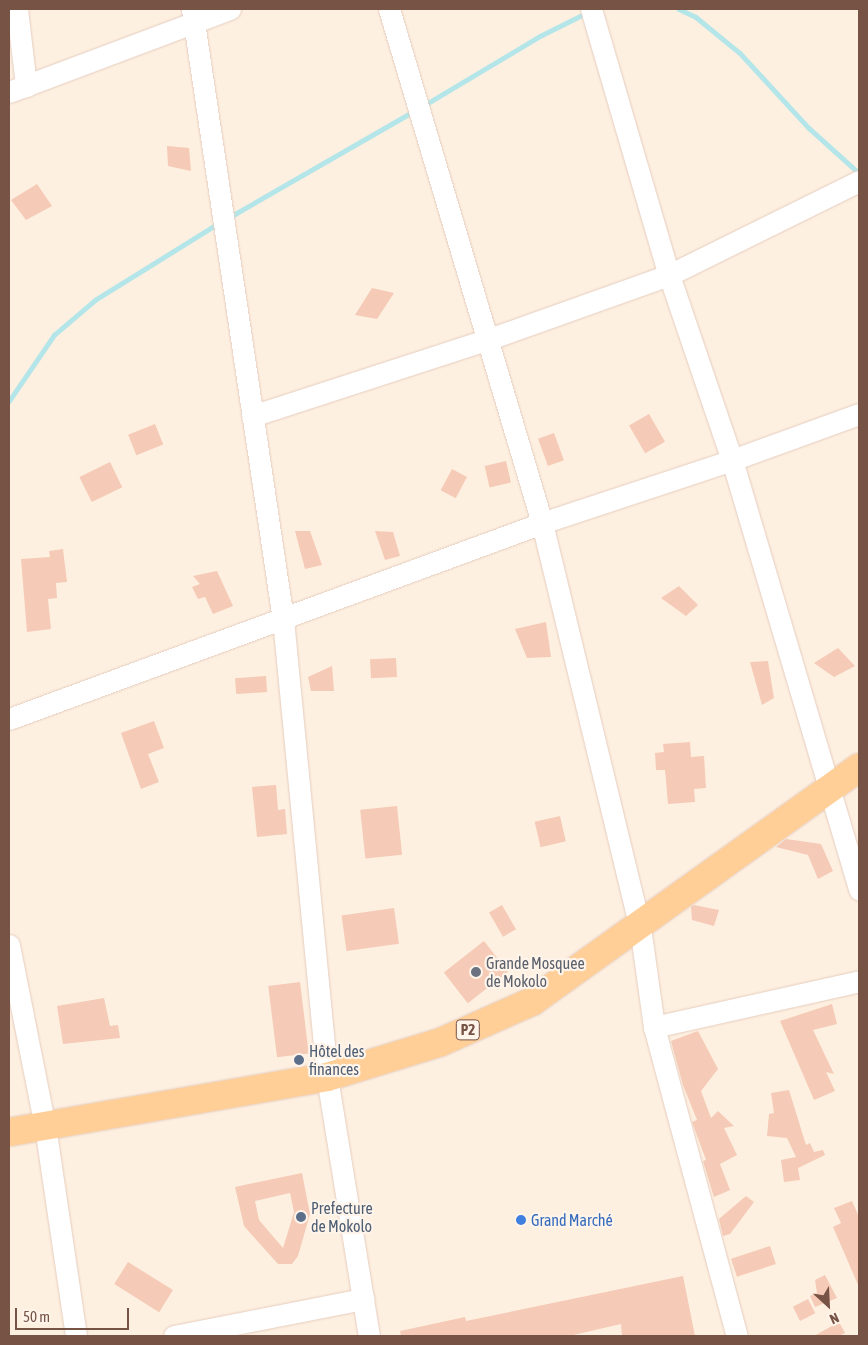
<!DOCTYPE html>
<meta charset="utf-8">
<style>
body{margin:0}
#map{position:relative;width:868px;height:1345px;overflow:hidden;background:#fef0e1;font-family:"Asap Condensed",sans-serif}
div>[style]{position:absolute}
.stream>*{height:4.5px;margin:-2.25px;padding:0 2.25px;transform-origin:2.25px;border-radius:2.25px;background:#b4e6e9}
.building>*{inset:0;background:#f5cab6;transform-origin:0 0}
.roads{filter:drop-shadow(0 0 1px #e5cdbf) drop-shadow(0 0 1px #e5cdbf)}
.minor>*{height:21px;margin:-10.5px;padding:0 10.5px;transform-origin:10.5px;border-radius:10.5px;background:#fff}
.major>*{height:28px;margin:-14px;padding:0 14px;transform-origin:14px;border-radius:14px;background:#ffcf97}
.dots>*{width:14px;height:14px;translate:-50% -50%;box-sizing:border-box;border:2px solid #fff4e9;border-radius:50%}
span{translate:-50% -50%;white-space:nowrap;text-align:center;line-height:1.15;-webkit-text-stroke:4.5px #fff4e9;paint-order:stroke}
.shield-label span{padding:1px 4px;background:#fff4e9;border:1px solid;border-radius:4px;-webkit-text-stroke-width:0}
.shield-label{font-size:15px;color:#775346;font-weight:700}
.worship-label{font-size:16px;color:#5b616d}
.left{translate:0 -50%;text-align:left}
.service-label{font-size:16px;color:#4e5e75}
.shop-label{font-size:16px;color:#366cbe}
.frame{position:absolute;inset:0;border:10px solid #775346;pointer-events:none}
.north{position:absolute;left:803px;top:1280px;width:50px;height:50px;-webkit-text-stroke:4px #fff4e9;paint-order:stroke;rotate:155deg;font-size:14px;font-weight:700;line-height:20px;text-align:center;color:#775346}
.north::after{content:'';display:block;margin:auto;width:18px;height:22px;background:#775346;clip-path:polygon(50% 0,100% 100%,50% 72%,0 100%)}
.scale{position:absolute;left:15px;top:1308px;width:114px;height:22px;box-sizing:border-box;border:2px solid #775346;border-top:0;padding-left:6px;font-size:15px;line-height:18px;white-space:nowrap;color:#775346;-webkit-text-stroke:4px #fff4e9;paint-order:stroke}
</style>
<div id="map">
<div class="stream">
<div style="left:679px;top:9px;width:19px;rotate:25deg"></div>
<div style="left:696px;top:17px;width:57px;rotate:39.3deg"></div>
<div style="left:740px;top:53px;width:102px;rotate:47.4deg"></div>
<div style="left:809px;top:128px;width:67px;rotate:42deg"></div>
<div style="left:423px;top:106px;width:136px;rotate:-30.9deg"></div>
<div style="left:540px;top:36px;width:51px;rotate:-26.6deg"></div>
<div style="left:228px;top:218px;width:212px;rotate:-29.9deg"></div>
<div style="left:9px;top:401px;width:80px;rotate:-55.7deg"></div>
<div style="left:54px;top:335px;width:54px;rotate:-40.5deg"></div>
<div style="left:95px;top:300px;width:144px;rotate:-31.9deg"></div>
</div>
<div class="building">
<div style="clip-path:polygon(167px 146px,189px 148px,191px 171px,168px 166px)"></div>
<div style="clip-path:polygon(37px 184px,52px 206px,26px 220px,11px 200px)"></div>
<div style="clip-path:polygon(372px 288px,394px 293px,377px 319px,355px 315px)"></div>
<div style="left:649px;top:414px;width:32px;height:23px;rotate:60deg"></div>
<div style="left:155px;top:424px;width:22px;height:29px;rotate:68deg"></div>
<div style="left:554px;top:433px;width:29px;height:17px;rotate:70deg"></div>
<div style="left:506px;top:461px;width:22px;height:22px;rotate:77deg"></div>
<div style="left:110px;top:462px;width:28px;height:34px;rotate:64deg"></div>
<div style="left:452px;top:469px;width:17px;height:24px;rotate:28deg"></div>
<div style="clip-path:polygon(295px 531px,310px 531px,322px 565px,305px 569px)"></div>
<div style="clip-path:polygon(375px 531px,393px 532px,400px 556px,385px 560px)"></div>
<div style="clip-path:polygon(63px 549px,67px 582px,56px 583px,57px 598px,48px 599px,51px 629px,27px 632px,21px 559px,50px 557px,49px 551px)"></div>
<div style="clip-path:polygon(217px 571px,233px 606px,213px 614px,205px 597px,198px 599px,192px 587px,200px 584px,193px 576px)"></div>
<div style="clip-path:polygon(679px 586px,698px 605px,686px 616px,661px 598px)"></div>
<div style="clip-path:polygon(546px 622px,551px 657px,527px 658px,515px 629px)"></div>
<div style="clip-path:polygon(838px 648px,855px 666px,834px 677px,814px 663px)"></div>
<div style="left:396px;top:658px;width:19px;height:26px;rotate:87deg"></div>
<div style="clip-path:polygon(768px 661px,774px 698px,762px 705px,750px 662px)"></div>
<div style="clip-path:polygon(332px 666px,334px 691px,311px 691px,308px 677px)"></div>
<div style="left:266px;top:676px;width:16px;height:31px;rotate:86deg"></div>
<div style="clip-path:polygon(154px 721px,164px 748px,148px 754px,159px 782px,141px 789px,121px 733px)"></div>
<div style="clip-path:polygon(690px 742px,691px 757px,704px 756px,706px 788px,694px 789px,695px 802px,668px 804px,665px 770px,656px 770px,655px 753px,664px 752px,663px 744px)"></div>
<div style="clip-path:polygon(276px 785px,278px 810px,285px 809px,287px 834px,257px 837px,252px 787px)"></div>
<div style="left:397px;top:806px;width:49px;height:37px;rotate:84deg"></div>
<div style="left:560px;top:816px;width:26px;height:26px;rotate:77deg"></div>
<div style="clip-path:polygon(786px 839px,821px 844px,833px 871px,818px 879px,808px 855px,776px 847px)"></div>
<div style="left:502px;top:905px;width:28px;height:15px;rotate:60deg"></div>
<div style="clip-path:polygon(694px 905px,719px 910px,714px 926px,692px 920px,691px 907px)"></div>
<div style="left:394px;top:908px;width:36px;height:53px;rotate:82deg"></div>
<div style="left:484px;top:941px;width:39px;height:51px;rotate:52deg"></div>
<div style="left:300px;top:982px;width:72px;height:32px;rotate:83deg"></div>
<div style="clip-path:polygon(104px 998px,110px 1026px,118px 1025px,120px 1038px,63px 1044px,57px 1006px)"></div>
<div style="clip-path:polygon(832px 1004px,837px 1024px,813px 1030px,834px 1074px,826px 1072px,835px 1091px,814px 1100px,780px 1021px)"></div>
<div style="clip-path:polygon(698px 1031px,718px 1069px,701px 1091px,711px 1118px,718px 1111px,734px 1126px,724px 1128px,737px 1155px,720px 1164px,730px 1190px,714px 1197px,703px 1161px,706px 1160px,692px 1122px,697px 1120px,683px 1085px,671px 1041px)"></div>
<div style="clip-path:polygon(789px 1090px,806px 1145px,810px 1143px,814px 1152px,823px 1150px,825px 1155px,798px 1168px,800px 1180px,784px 1182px,781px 1160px,796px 1157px,787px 1138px,767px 1136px,769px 1114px,774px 1113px,771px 1093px)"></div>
<div style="clip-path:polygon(evenodd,302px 1173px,310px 1214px,298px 1256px,292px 1264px,278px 1264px,244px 1226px,235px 1187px,302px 1173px,290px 1193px,294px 1212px,283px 1248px,259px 1220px,255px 1201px,290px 1193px)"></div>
<div style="clip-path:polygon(746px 1196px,754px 1202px,730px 1234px,723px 1236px,719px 1219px)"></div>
<div style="clip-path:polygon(852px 1201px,859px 1217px,859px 1287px,833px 1227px,841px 1223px,834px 1208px)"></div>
<div style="left:770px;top:1246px;width:19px;height:41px;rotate:72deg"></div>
<div style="left:128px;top:1262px;width:53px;height:26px;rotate:32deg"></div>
<div style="clip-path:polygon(825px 1275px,837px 1298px,815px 1307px,810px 1296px,817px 1293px,815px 1280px)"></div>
<div style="clip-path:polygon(683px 1276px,695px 1336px,622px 1336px,621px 1324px,569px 1336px,401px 1336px,400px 1331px,465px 1317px,466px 1321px)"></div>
<div style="left:808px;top:1299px;width:16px;height:17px;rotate:63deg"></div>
<div style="clip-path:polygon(839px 1322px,845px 1333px,839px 1336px,814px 1336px)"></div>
</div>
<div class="roads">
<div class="minor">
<div style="left:17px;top:9px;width:78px;rotate:83.3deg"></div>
<div style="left:192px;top:9px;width:617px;rotate:81.52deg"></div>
<div style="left:283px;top:619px;width:460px;rotate:84.5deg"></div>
<div style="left:327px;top:1077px;width:262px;rotate:80.8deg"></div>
<div style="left:389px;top:9px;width:536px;rotate:73.42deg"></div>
<div style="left:542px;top:523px;width:416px;rotate:76.4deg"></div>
<div style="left:640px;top:927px;width:101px;rotate:82deg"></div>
<div style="left:654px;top:1027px;width:320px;rotate:75deg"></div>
<div style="left:591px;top:9px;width:277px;rotate:73.7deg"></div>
<div style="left:669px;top:275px;width:195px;rotate:71.2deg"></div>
<div style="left:732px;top:460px;width:448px;rotate:73.5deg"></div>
<div style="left:9px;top:92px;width:236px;rotate:-20.6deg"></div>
<div style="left:252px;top:416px;width:249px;rotate:-18deg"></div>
<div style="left:489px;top:339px;width:191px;rotate:-19.6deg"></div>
<div style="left:669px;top:275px;width:212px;rotate:-26.3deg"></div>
<div style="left:9px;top:719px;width:568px;rotate:-20.19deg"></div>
<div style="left:542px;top:523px;width:200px;rotate:-18.3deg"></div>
<div style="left:732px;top:460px;width:135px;rotate:-19.9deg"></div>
<div style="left:9px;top:945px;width:185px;rotate:78.8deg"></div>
<div style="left:45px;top:1126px;width:212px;rotate:81.6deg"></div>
<div style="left:654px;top:1027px;width:210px;rotate:-12.6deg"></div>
<div style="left:174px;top:1336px;width:193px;rotate:-11.1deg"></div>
</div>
<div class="major">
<div style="left:9px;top:1132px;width:323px;rotate:-9.8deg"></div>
<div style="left:327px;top:1077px;width:119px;rotate:-17.1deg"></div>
<div style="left:441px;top:1042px;width:101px;rotate:-24deg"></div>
<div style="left:533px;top:1001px;width:401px;rotate:-35.6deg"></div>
</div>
</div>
<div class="dots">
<div style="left:476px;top:972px;background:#6b7280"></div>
<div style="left:299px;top:1060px;background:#5c6f8a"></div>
<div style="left:301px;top:1217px;background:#5c6f8a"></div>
<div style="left:521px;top:1220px;background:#3f7fe0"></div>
</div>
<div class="shield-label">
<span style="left:468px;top:1030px">P2</span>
</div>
<div class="worship-label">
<span class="left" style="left:486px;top:972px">Grande Mosquee<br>de Mokolo</span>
</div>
<div class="service-label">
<span class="left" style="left:309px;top:1060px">Hôtel des<br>finances</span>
<span class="left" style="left:311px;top:1217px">Prefecture<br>de Mokolo</span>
</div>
<div class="shop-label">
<span class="left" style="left:531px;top:1220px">Grand Marché</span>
</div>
<div class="frame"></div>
<div class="north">N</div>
<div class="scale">50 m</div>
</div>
